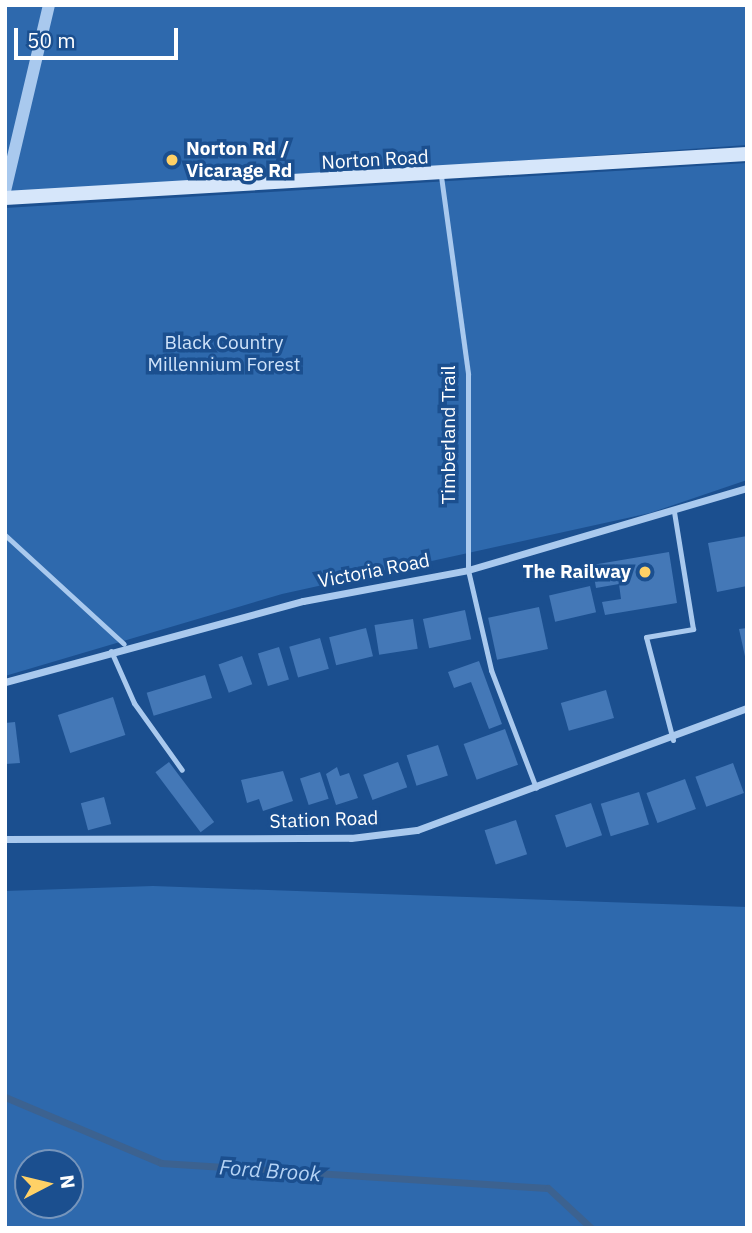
<!DOCTYPE html>
<style>
body{margin:0}
#map{position:relative;width:752px;height:1233px;overflow:hidden;background:#1b4f8f;font-family:"IBM Plex Sans",sans-serif}
div>[style]{position:absolute}
.green>*{inset:0;background:#2e69ad}
.stream>*{height:7px;margin:-3.5px;padding:0 3.5px;transform-origin:3.5px;border-radius:3.5px;background:#3c6290}
.building>*{inset:0;background:#4478b7;transform-origin:0 0}
.service>*{height:5px;margin:-2.5px;padding:0 2.5px;transform-origin:2.5px;border-radius:2.5px;background:#a9c9ee}
.minor>*{height:7px;margin:-3.5px;padding:0 3.5px;transform-origin:3.5px;border-radius:3.5px;background:#a9c9ee}
.tertiary>*{height:12px;margin:-6px;padding:0 6px;transform-origin:6px;border-radius:6px;background:#a9c9ee}
.secondary>*{height:14px;margin:-7px;padding:0 7px;transform-origin:7px;border-radius:7px;background:#d6e6fa}
.dots>*{width:19px;height:19px;translate:-50% -50%;box-sizing:border-box;border:4px solid #1b4f8f;border-radius:50%}
span{translate:-50% -50%;white-space:nowrap;text-align:center;line-height:1.15;-webkit-text-stroke:7px #1b4f8f;paint-order:stroke}
.poi-label{font-size:19px;color:#fff;font-weight:700}
.left{translate:0 -50%;text-align:left}
.right{translate:-100% -50%;text-align:right}
.street-label{font-size:19px;color:#fff}
.park-label{font-size:19px;color:#cfe3fa}
.water-label{font-size:21px;color:#b5d3f5;font-style:italic}
.frame{position:absolute;inset:0;border:7px solid #fff;pointer-events:none}
.north{position:absolute;left:14px;top:1149px;width:70px;height:70px;box-sizing:border-box;background:#1b4f8f;border:2px solid #7695bc;border-radius:50%;rotate:83deg;font-size:19px;font-weight:700;line-height:28px;text-align:center;color:#fff}
.north::after{content:'';display:block;margin:auto;width:24px;height:32px;background:#ffd166;clip-path:polygon(50% 0,100% 100%,50% 72%,0 100%)}
.scale{position:absolute;left:14px;top:28px;width:164px;height:32px;box-sizing:border-box;border:4px solid #fff;border-top:0;padding-left:9px;font-size:21px;line-height:24px;white-space:nowrap;color:#fff;-webkit-text-stroke:5px #1b4f8f;paint-order:stroke}
</style>
<div id="map">
<div class="green">
<div style="clip-path:polygon(5px 5px,747px 5px,747px 145px,5px 197px)"></div>
<div style="clip-path:polygon(747px 163px,747px 480px,650px 513px,282px 594px,5px 676px,5px 208px)"></div>
<div style="clip-path:polygon(evenodd,153px 886px,747px 907px,747px 1228px,5px 1228px,5px 891px,153px 886px,28px 1163px,70px 1163px,70px 1205px,28px 1205px,28px 1163px)"></div>
</div>
<div class="stream">
<div style="left:5px;top:1097px;width:169px;rotate:22.9deg"></div>
<div style="left:161px;top:1163px;width:387px;rotate:3.7deg"></div>
<div style="left:548px;top:1188px;width:59px;rotate:42.9deg"></div>
</div>
<div class="building">
<div style="clip-path:polygon(747px 536px,747px 586px,717px 592px,708px 543px)"></div>
<div style="clip-path:polygon(669px 552px,677px 603px,605px 615px,602px 602px,621px 599px,619px 584px,596px 588px,592px 565px)"></div>
<div style="left:590px;top:586px;width:27px;height:42px;rotate:77deg"></div>
<div style="left:539px;top:607px;width:43px;height:52px;rotate:78deg"></div>
<div style="left:465px;top:610px;width:30px;height:43px;rotate:78deg"></div>
<div style="left:413px;top:619px;width:30px;height:39px;rotate:81deg"></div>
<div style="left:366px;top:628px;width:29px;height:38px;rotate:76deg"></div>
<div style="clip-path:polygon(747px 628px,747px 661px,746px 661px,739px 629px)"></div>
<div style="left:320px;top:638px;width:32px;height:32px;rotate:74deg"></div>
<div style="left:279px;top:647px;width:34px;height:22px;rotate:73deg"></div>
<div style="left:242px;top:656px;width:30px;height:25px;rotate:70deg"></div>
<div style="clip-path:polygon(479px 661px,502px 724px,489px 729px,471px 682px,454px 688px,448px 672px)"></div>
<div style="left:205px;top:675px;width:24px;height:61px;rotate:73deg"></div>
<div style="left:606px;top:690px;width:29px;height:47px;rotate:74deg"></div>
<div style="left:113px;top:697px;width:40px;height:58px;rotate:72deg"></div>
<div style="clip-path:polygon(15px 722px,20px 763px,5px 764px,5px 723px)"></div>
<div style="left:505px;top:729px;width:38px;height:44px;rotate:70deg"></div>
<div style="left:438px;top:745px;width:32px;height:33px;rotate:72deg"></div>
<div style="left:169px;top:762px;width:75px;height:17px;rotate:53deg"></div>
<div style="left:398px;top:762px;width:27px;height:37px;rotate:70deg"></div>
<div style="left:733px;top:763px;width:32px;height:40px;rotate:70deg"></div>
<div style="clip-path:polygon(337px 767px,340px 776px,349px 773px,358px 798px,336px 805px,326px 774px)"></div>
<div style="clip-path:polygon(283px 771px,293px 801px,263px 811px,259px 799px,247px 803px,241px 780px)"></div>
<div style="left:320px;top:772px;width:28px;height:21px;rotate:72deg"></div>
<div style="left:685px;top:779px;width:32px;height:41px;rotate:70deg"></div>
<div style="left:639px;top:792px;width:34px;height:40px;rotate:73deg"></div>
<div style="left:104px;top:797px;width:28px;height:24px;rotate:75deg"></div>
<div style="left:591px;top:803px;width:34px;height:38px;rotate:71deg"></div>
<div style="left:516px;top:820px;width:36px;height:33px;rotate:72deg"></div>
</div>
<div class="service">
<div style="left:441px;top:176px;width:200px;rotate:82.2deg"></div>
<div style="left:468px;top:374px;width:196px;rotate:90deg"></div>
<div style="left:468px;top:570px;width:103px;rotate:77deg"></div>
<div style="left:491px;top:670px;width:126px;rotate:69.1deg"></div>
<div style="left:5px;top:535px;width:161px;rotate:42.5deg"></div>
<div style="left:111px;top:651px;width:57px;rotate:66.1deg"></div>
<div style="left:134px;top:703px;width:82px;rotate:54.4deg"></div>
<div style="left:673px;top:740px;width:106px;rotate:-104.7deg"></div>
<div style="left:646px;top:637px;width:48px;rotate:-9.7deg"></div>
<div style="left:693px;top:629px;width:119px;rotate:-99.2deg"></div>
</div>
<div class="minor">
<div style="left:5px;top:682px;width:309px;rotate:-15.2deg"></div>
<div style="left:303px;top:601px;width:168px;rotate:-10.6deg"></div>
<div style="left:468px;top:570px;width:291px;rotate:-16.4deg"></div>
<div style="left:5px;top:839px;width:346px;rotate:-0.2deg"></div>
<div style="left:351px;top:838px;width:66px;rotate:-6.9deg"></div>
<div style="left:417px;top:830px;width:352px;rotate:-20.3deg"></div>
</div>
<div class="tertiary">
<div style="left:5px;top:191px;width:191px;rotate:-76.7deg"></div>
</div>
<div class="secondary">
<div style="left:5px;top:198px;width:743px;rotate:-3.39deg"></div>
</div>
<div class="dots">
<div style="left:172px;top:160px;background:#ffd166"></div>
<div style="left:645px;top:572px;background:#ffd166"></div>
</div>
<div class="poi-label">
<span class="left" style="left:186px;top:160px">Norton Rd /<br>Vicarage Rd</span>
<span class="right" style="left:631px;top:572px">The Railway</span>
</div>
<div class="street-label">
<span style="left:375px;top:160px;rotate:-3deg">Norton Road</span>
<span style="left:449px;top:435px;rotate:-90deg">Timberland Trail</span>
<span style="left:374px;top:571px;rotate:-11deg">Victoria Road</span>
<span style="left:324px;top:820px;rotate:-2deg">Station Road</span>
</div>
<div class="park-label">
<span style="left:224px;top:354px">Black Country<br>Millennium Forest</span>
</div>
<div class="water-label">
<span style="left:270px;top:1170px;rotate:4deg">Ford Brook</span>
</div>
<div class="frame"></div>
<div class="north">N</div>
<div class="scale">50 m</div>
</div>
